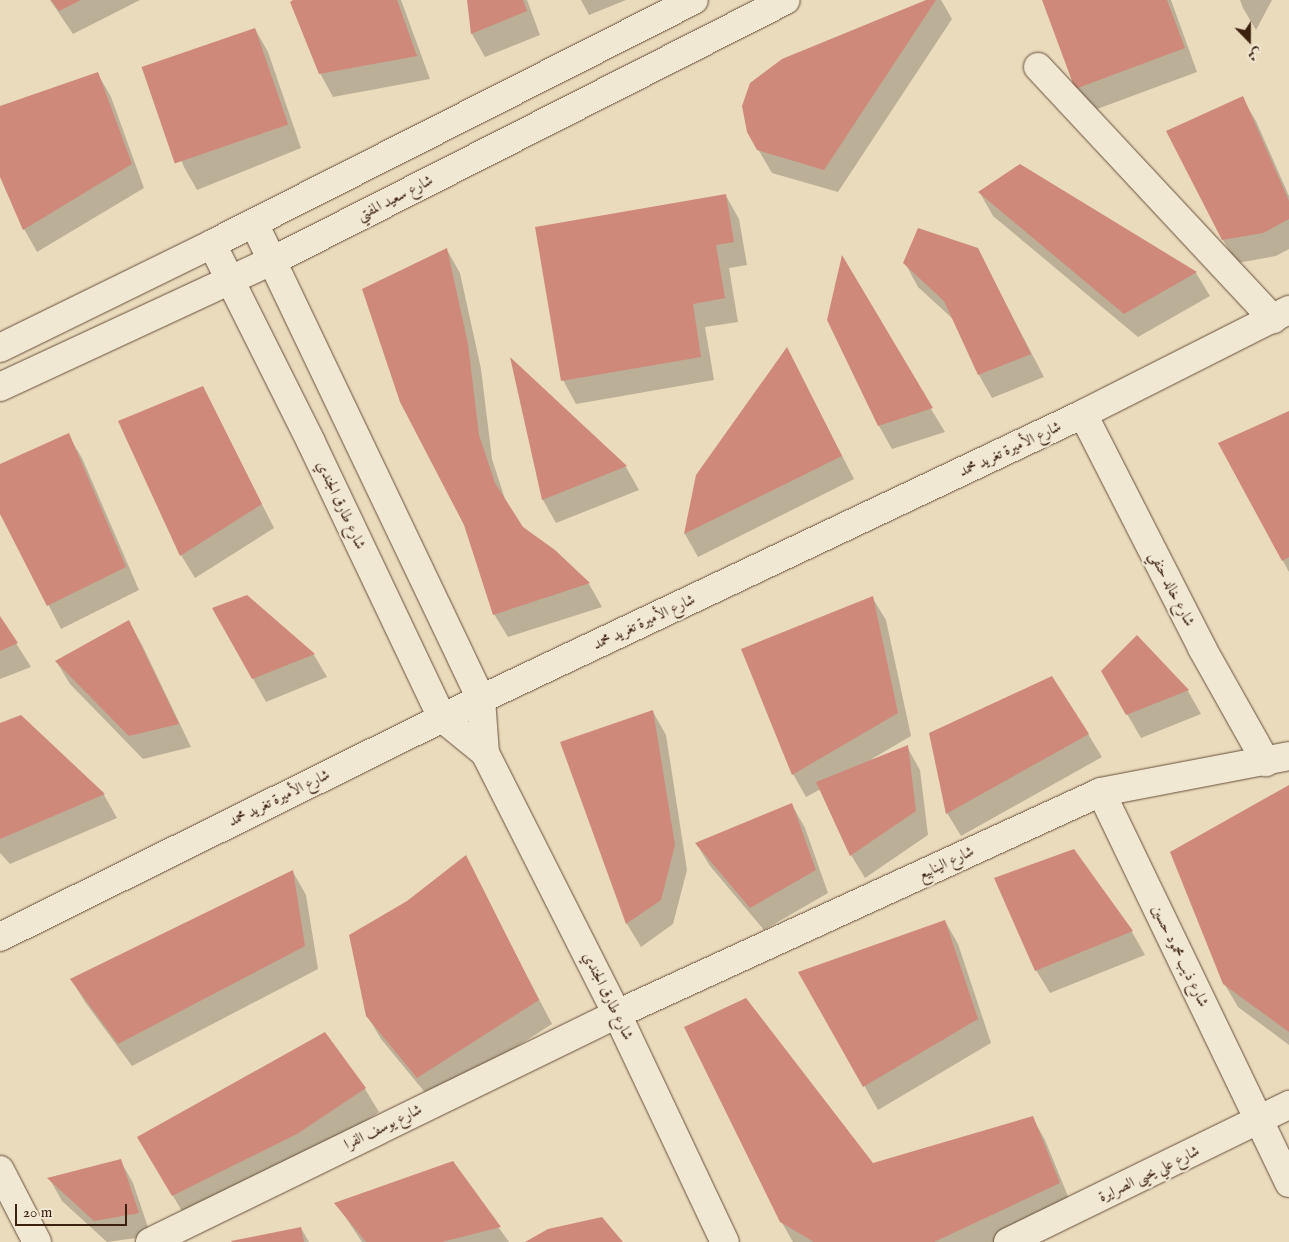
<!DOCTYPE html>
<meta charset="utf-8">
<style>
body{margin:0}
#map{position:relative;width:1289px;height:1242px;overflow:hidden;background:#eadbbd;font-family:"IM FELL English",Amiri,serif}
div>[style]{position:absolute}
.shadow>*{inset:0;background:#0003}
.building>*{inset:0;background:#cf897a;transform-origin:0 0}
.roads{filter:drop-shadow(0 0 1px #68503a) drop-shadow(0 0 1px #68503a)}
.minor>*{height:28px;margin:-14px;padding:0 14px;transform-origin:14px;border-radius:14px;background:#f1e8d4}
.tertiary>*{height:28px;margin:-14px;padding:0 14px;transform-origin:14px;border-radius:14px;background:#f1e8d4}
span{translate:-50% -50%;white-space:nowrap;text-align:center;line-height:1.15;-webkit-text-stroke:4.5px #f1e8d4;paint-order:stroke}
.street-label{font-size:15px;color:#3c210e}
.north{position:absolute;left:1224px;top:15px;width:50px;height:50px;-webkit-text-stroke:4px #f1e8d4;paint-order:stroke;rotate:158deg;font-size:14px;font-weight:700;line-height:20px;text-align:center;color:#3c210e}
.north::after{content:'';display:block;margin:auto;width:18px;height:22px;background:#3c210e;clip-path:polygon(50% 0,100% 100%,50% 72%,0 100%)}
.scale{position:absolute;left:15px;top:1204px;width:112px;height:22px;box-sizing:border-box;border:2px solid #3c210e;border-top:0;padding-left:6px;font-size:15px;line-height:18px;white-space:nowrap;color:#3c210e;-webkit-text-stroke:4px #f1e8d4;paint-order:stroke}
</style>
<div id="map">
<div class="shadow">
<div style="clip-path:polygon(50px 0,140px 0,73px 34px)"></div>
<div style="clip-path:polygon(296px 0,401px 0,430px 79px,333px 97px,320px 73px)"></div>
<div style="clip-path:polygon(468px 0,527px 0,540px 35px,485px 57px,472px 34px)"></div>
<div style="clip-path:polygon(581px 0,626px 0,589px 15px)"></div>
<div style="clip-path:polygon(930px 0,941px 0,952px 19px,838px 192px,772px 173px,748px 132px,751px 83px,782px 60px)"></div>
<div style="clip-path:polygon(1043px 0,1171px 0,1197px 72px,1089px 112px,1076px 89px)"></div>
<div style="clip-path:polygon(1240px 0,1272px 0,1256px 30px,1243px 8px)"></div>
<div style="clip-path:polygon(255px 29px,268px 52px,301px 148px,197px 190px,184px 167px,144px 68px)"></div>
<div style="clip-path:polygon(98px 74px,111px 97px,144px 188px,37px 252px,24px 229px,0 174px,0 107px)"></div>
<div style="clip-path:polygon(1242px 98px,1256px 121px,1289px 196px,1289px 249px,1276px 256px,1237px 263px,1223px 240px)"></div>
<div style="clip-path:polygon(1020px 166px,1196px 273px,1210px 296px,1138px 337px,993px 216px,980px 193px)"></div>
<div style="clip-path:polygon(726px 196px,739px 219px,747px 265px,729px 268px,738px 322px,705px 327px,714px 380px,576px 404px,563px 380px)"></div>
<div style="clip-path:polygon(977px 249px,1044px 377px,992px 398px,979px 375px,954px 320px,918px 287px,905px 263px)"></div>
<div style="clip-path:polygon(447px 250px,460px 273px,481px 369px,492px 459px,506px 502px,522px 527px,554px 551px,589px 584px,602px 607px,508px 637px,494px 614px)"></div>
<div style="clip-path:polygon(842px 259px,931px 409px,945px 432px,892px 449px,879px 426px,829px 320px)"></div>
<div style="clip-path:polygon(787px 349px,854px 479px,698px 557px,685px 534px,697px 475px)"></div>
<div style="clip-path:polygon(512px 361px,626px 467px,639px 490px,556px 523px,543px 500px)"></div>
<div style="clip-path:polygon(203px 388px,274px 528px,195px 578px,181px 555px)"></div>
<div style="clip-path:polygon(1289px 412px,1289px 572px,1283px 561px)"></div>
<div style="clip-path:polygon(68px 435px,82px 458px,139px 590px,61px 629px,0 512px,0 465px)"></div>
<div style="clip-path:polygon(247px 596px,314px 655px,327px 677px,266px 702px,214px 609px)"></div>
<div style="clip-path:polygon(872px 597px,886px 620px,911px 736px,870px 760px,907px 747px,920px 770px,928px 835px,865px 878px,851px 855px,821px 789px,806px 797px,793px 774px)"></div>
<div style="clip-path:polygon(0 618px,31px 667px,0 679px)"></div>
<div style="clip-path:polygon(129px 622px,142px 645px,191px 747px,143px 759px,70px 684px,56px 661px)"></div>
<div style="clip-path:polygon(1137px 637px,1188px 691px,1201px 714px,1141px 738px,1102px 671px)"></div>
<div style="clip-path:polygon(653px 712px,666px 735px,687px 870px,673px 924px,641px 947px,627px 924px,562px 743px)"></div>
<div style="clip-path:polygon(21px 716px,104px 795px,117px 818px,10px 864px,0 853px,0 725px)"></div>
<div style="clip-path:polygon(930px 734px,1088px 734px,1102px 757px,961px 836px,947px 813px)"></div>
<div style="clip-path:polygon(1289px 787px,1289px 1045px,1238px 1007px,1224px 983px)"></div>
<div style="clip-path:polygon(792px 805px,805px 828px,828px 893px,764px 930px,710px 866px,696px 843px)"></div>
<div style="clip-path:polygon(1074px 851px,1132px 932px,1145px 955px,1050px 993px,1036px 970px)"></div>
<div style="clip-path:polygon(465px 857px,552px 1024px,432px 1101px,381px 1039px,367px 1015px,408px 902px)"></div>
<div style="clip-path:polygon(293px 872px,306px 895px,318px 969px,132px 1066px,85px 1002px,71px 979px)"></div>
<div style="clip-path:polygon(945px 921px,958px 944px,991px 1043px,878px 1110px,800px 972px)"></div>
<div style="clip-path:polygon(325px 1034px,365px 1089px,379px 1112px,310px 1158px,186px 1218px,139px 1138px)"></div>
<div style="clip-path:polygon(1032px 1117px,1045px 1140px,1072px 1206px,996px 1242px,793px 1242px,781px 1221px,873px 1164px)"></div>
<div style="clip-path:polygon(120px 1160px,133px 1183px,151px 1236px,107px 1242px,62px 1201px,49px 1178px)"></div>
<div style="clip-path:polygon(452px 1162px,509px 1242px,362px 1242px,336px 1203px)"></div>
<div style="clip-path:polygon(301px 1228px,309px 1242px,233px 1242px)"></div>
</div>
<div class="building">
<div style="clip-path:polygon(51px 0,81px 0,59px 11px)"></div>
<div style="clip-path:polygon(293px 0,397px 0,417px 56px,319px 74px,290px 2px)"></div>
<div style="clip-path:polygon(467px 0,523px 0,527px 11px,471px 34px)"></div>
<div style="clip-path:polygon(926px 0,936px 0,824px 170px,757px 150px,747px 132px,742px 106px,750px 83px,782px 59px)"></div>
<div style="clip-path:polygon(1042px 0,1167px 0,1185px 48px,1075px 89px)"></div>
<div style="left:255px;top:28px;width:102px;height:120px;rotate:71deg"></div>
<div style="clip-path:polygon(98px 72px,132px 164px,23px 230px,0 177px,0 106px)"></div>
<div style="clip-path:polygon(1243px 96px,1289px 201px,1289px 219px,1263px 233px,1222px 240px,1166px 131px)"></div>
<div style="clip-path:polygon(1020px 164px,1197px 272px,1124px 314px,978px 192px)"></div>
<div style="clip-path:polygon(726px 194px,734px 242px,716px 245px,725px 298px,693px 304px,701px 357px,561px 381px,535px 227px)"></div>
<div style="clip-path:polygon(918px 228px,978px 248px,1031px 354px,978px 375px,944px 301px,903px 263px)"></div>
<div style="clip-path:polygon(447px 248px,468px 344px,479px 435px,495px 483px,523px 527px,555px 550px,590px 583px,493px 615px,464px 525px,400px 402px,362px 289px)"></div>
<div style="clip-path:polygon(842px 255px,933px 408px,878px 426px,827px 320px)"></div>
<div style="clip-path:polygon(787px 347px,842px 456px,684px 534px,696px 475px)"></div>
<div style="clip-path:polygon(510px 357px,627px 466px,542px 500px)"></div>
<div style="clip-path:polygon(203px 386px,262px 504px,180px 556px,118px 421px)"></div>
<div style="clip-path:polygon(1289px 411px,1289px 557px,1282px 561px,1218px 443px)"></div>
<div style="clip-path:polygon(69px 433px,126px 567px,47px 606px,0 514px,0 464px)"></div>
<div style="clip-path:polygon(247px 595px,315px 654px,252px 679px,212px 608px)"></div>
<div style="clip-path:polygon(873px 596px,898px 713px,792px 775px,741px 649px)"></div>
<div style="clip-path:polygon(0 616px,18px 643px,0 651px)"></div>
<div style="clip-path:polygon(129px 620px,179px 724px,129px 736px,55px 661px)"></div>
<div style="clip-path:polygon(1137px 635px,1189px 690px,1126px 715px,1101px 671px)"></div>
<div style="clip-path:polygon(1052px 676px,1089px 734px,946px 814px,929px 733px)"></div>
<div style="clip-path:polygon(653px 710px,675px 845px,661px 900px,626px 924px,560px 742px)"></div>
<div style="clip-path:polygon(21px 715px,105px 794px,0 839px,0 723px)"></div>
<div style="clip-path:polygon(908px 745px,916px 811px,850px 856px,816px 782px)"></div>
<div style="clip-path:polygon(1289px 785px,1289px 1032px,1223px 984px,1170px 852px)"></div>
<div style="clip-path:polygon(792px 803px,816px 870px,750px 908px,695px 843px)"></div>
<div style="clip-path:polygon(1074px 849px,1133px 931px,1035px 971px,994px 878px)"></div>
<div style="clip-path:polygon(466px 855px,539px 1000px,417px 1078px,366px 1016px,349px 935px,407px 901px)"></div>
<div style="clip-path:polygon(293px 870px,305px 946px,118px 1044px,70px 979px)"></div>
<div style="clip-path:polygon(945px 920px,978px 1019px,863px 1087px,798px 972px)"></div>
<div style="clip-path:polygon(746px 998px,873px 1163px,1033px 1116px,1060px 1183px,934px 1242px,814px 1242px,780px 1222px,684px 1027px)"></div>
<div style="clip-path:polygon(325px 1032px,366px 1088px,297px 1134px,172px 1196px,137px 1137px)"></div>
<div style="clip-path:polygon(121px 1159px,139px 1213px,94px 1221px,47px 1178px)"></div>
<div style="clip-path:polygon(453px 1161px,501px 1227px,442px 1242px,366px 1242px,334px 1203px)"></div>
<div style="clip-path:polygon(602px 1217px,623px 1242px,525px 1242px,548px 1229px)"></div>
<div style="clip-path:polygon(301px 1227px,304px 1242px,232px 1242px,231px 1241px)"></div>
</div>
<div class="roads">
<div class="minor">
<div style="left:1038px;top:67px;width:345px;rotate:47deg"></div>
<div style="left:254px;top:223px;width:527px;rotate:64.5deg"></div>
<div style="left:481px;top:699px;width:54px;rotate:85.8deg"></div>
<div style="left:485px;top:753px;width:292px;rotate:63.2deg"></div>
<div style="left:617px;top:1014px;width:252px;rotate:64.7deg"></div>
<div style="left:212px;top:244px;width:221px;rotate:63.4deg"></div>
<div style="left:311px;top:442px;width:306px;rotate:64.6deg"></div>
<div style="left:442px;top:718px;width:55px;rotate:39.1deg"></div>
<div style="left:1083px;top:414px;width:263px;rotate:63deg"></div>
<div style="left:1202px;top:648px;width:131px;rotate:60.7deg"></div>
<div style="left:1101px;top:792px;width:434px;rotate:64.3deg"></div>
<div style="left:0;top:937px;width:537px;rotate:-26.33deg"></div>
<div style="left:481px;top:699px;width:666px;rotate:-25.33deg"></div>
<div style="left:1083px;top:414px;width:231px;rotate:-26.8deg"></div>
<div style="left:0;top:1170px;width:81px;rotate:62.8deg"></div>
<div style="left:150px;top:1242px;width:520px;rotate:-26.02deg"></div>
<div style="left:617px;top:1014px;width:532px;rotate:-24.64deg"></div>
<div style="left:1101px;top:792px;width:191px;rotate:-10.8deg"></div>
<div style="left:1008px;top:1242px;width:313px;rotate:-26deg"></div>
</div>
<div class="tertiary">
<div style="left:0;top:348px;width:236px;rotate:-26.1deg"></div>
<div style="left:212px;top:244px;width:540px;rotate:-26.85deg"></div>
<div style="left:0;top:387px;width:300px;rotate:-24.9deg"></div>
<div style="left:272px;top:261px;width:576px;rotate:-26.92deg"></div>
</div>
</div>
<div class="street-label">
<span style="left:395px;top:198px;rotate:-27deg">شارع سعيد المفتي</span>
<span style="left:1010px;top:449px;rotate:-25deg">شارع الأميرة تغريد محمد</span>
<span style="left:341px;top:505px;rotate:65deg">شارع طارق الجندي</span>
<span style="left:1172px;top:589px;rotate:63deg">شارع خالد حنفي</span>
<span style="left:644px;top:622px;rotate:-25deg">شارع الأميرة تغريد محمد</span>
<span style="left:279px;top:798px;rotate:-26deg">شارع الأميرة تغريد محمد</span>
<span style="left:946px;top:863px;rotate:-25deg">شارع الينابيع</span>
<span style="left:1180px;top:956px;rotate:64deg">شارع ذيب محمود حسين</span>
<span style="left:608px;top:996px;rotate:64deg">شارع طارق الجندي</span>
<span style="left:383px;top:1127px;rotate:-26deg">شارع يوسف الفرا</span>
<span style="left:1149px;top:1174px;rotate:-26deg">شارع علي يحيى الصرايرة</span>
</div>
<div class="north">ش</div>
<div class="scale">20 m</div>
</div>
